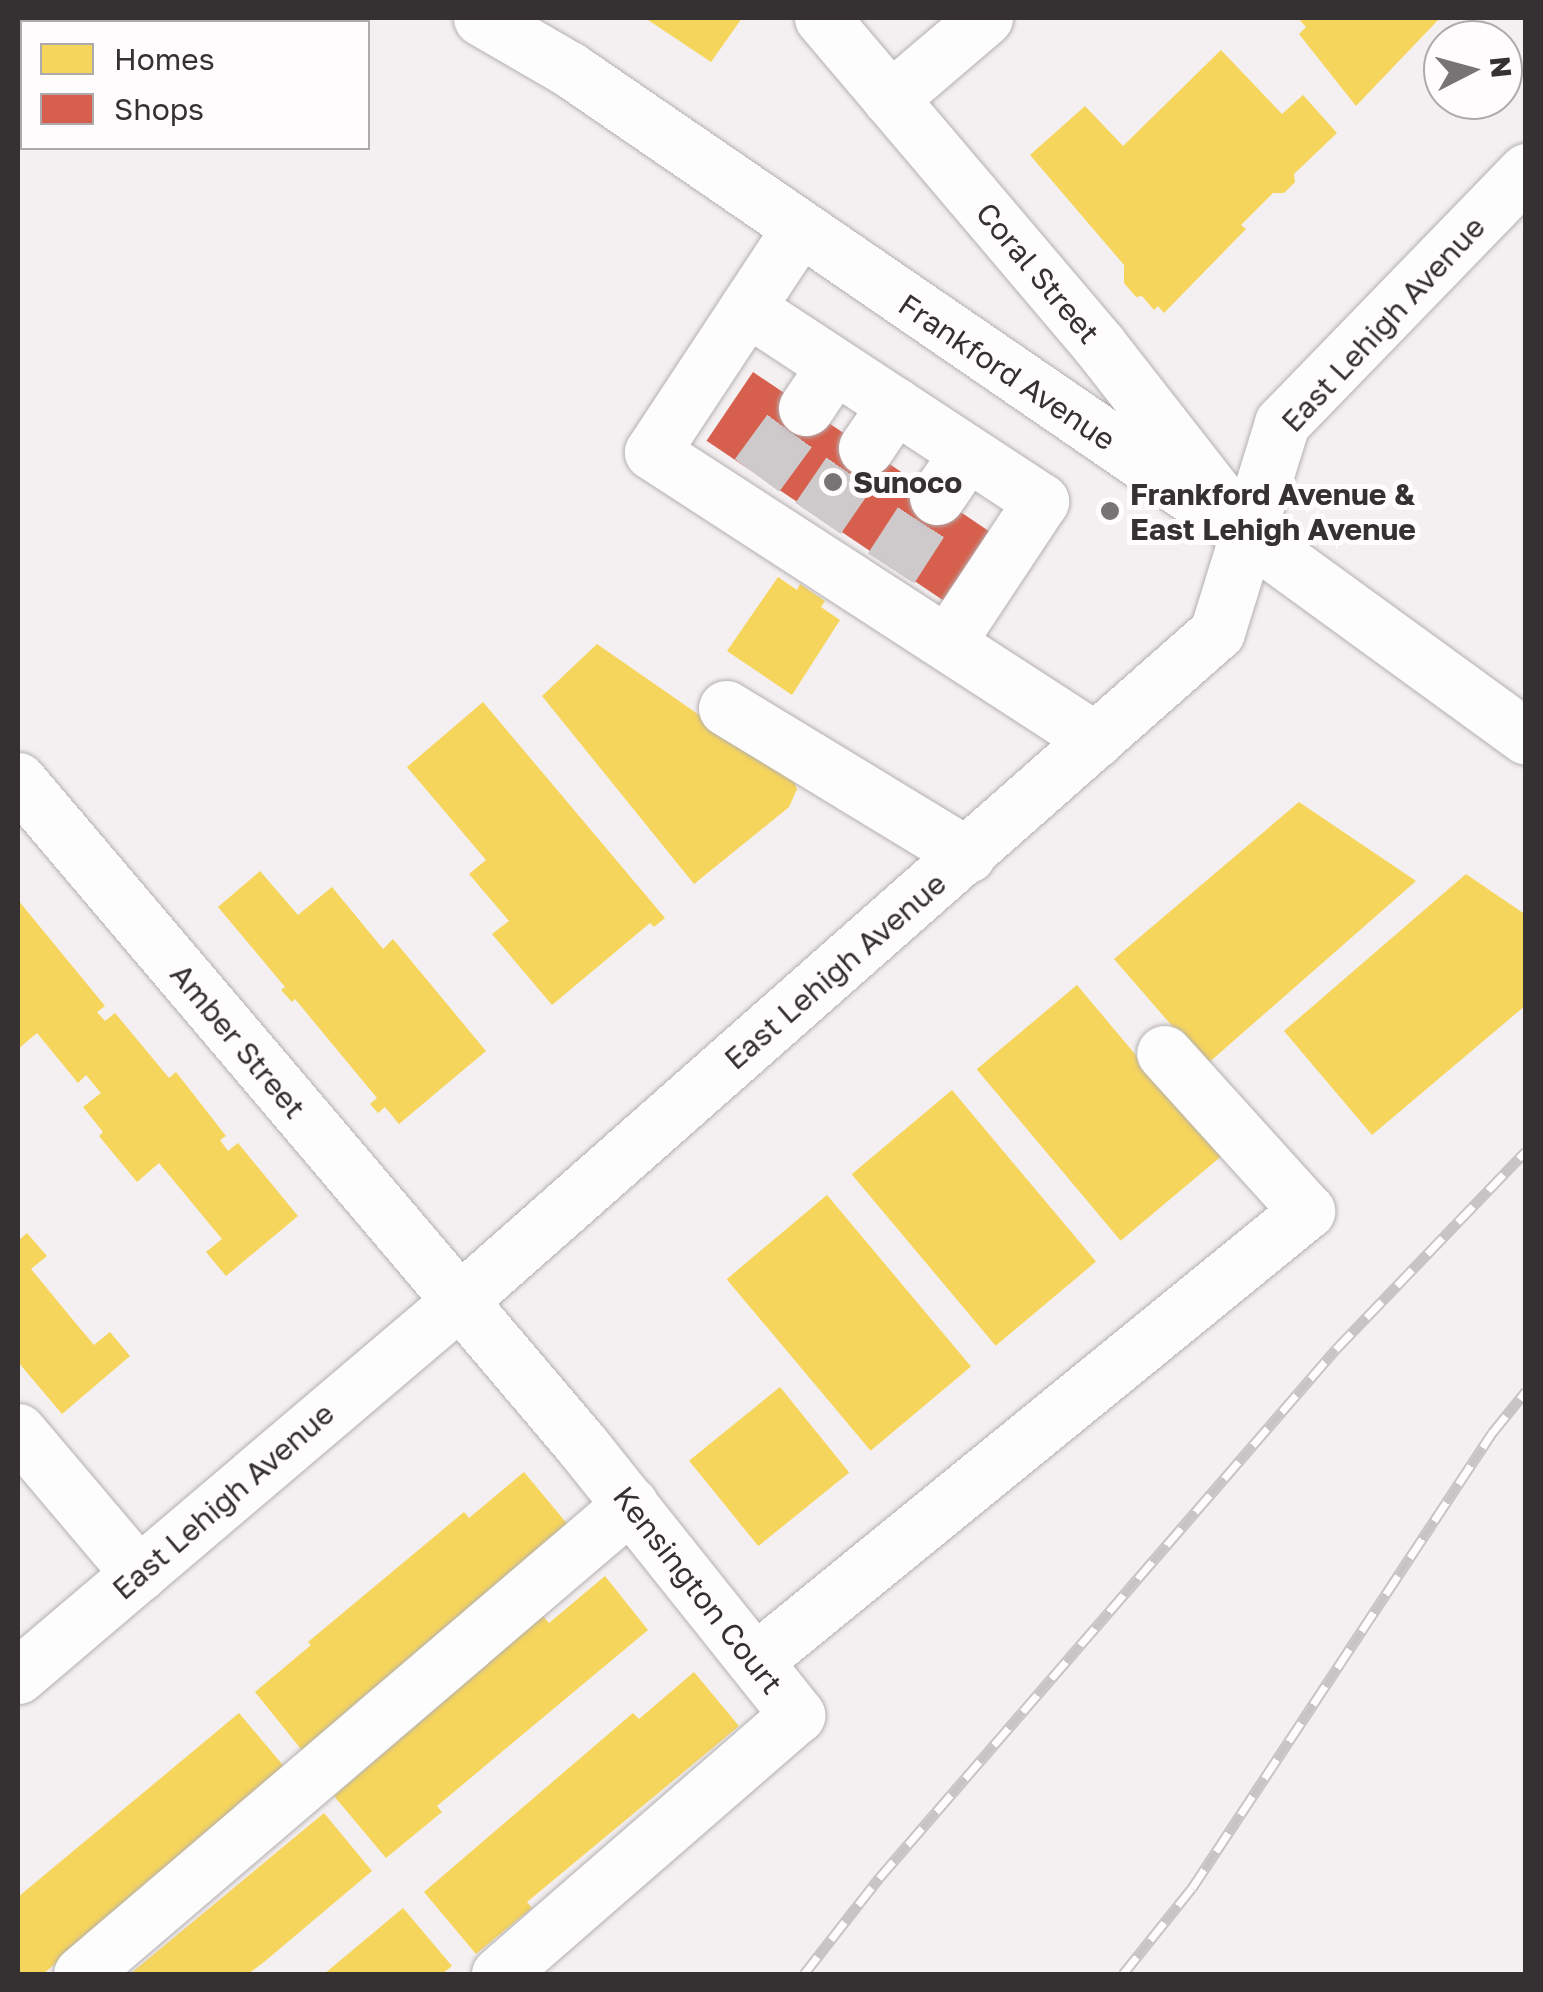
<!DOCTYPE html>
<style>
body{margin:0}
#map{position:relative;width:1543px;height:1992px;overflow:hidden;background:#f4eff0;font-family:"Golos Text",sans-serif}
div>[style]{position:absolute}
.homes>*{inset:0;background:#f6d55c;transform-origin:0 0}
.shops>*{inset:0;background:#d6604d;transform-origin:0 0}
.minor-tunnel>*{height:55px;margin-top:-27.5px;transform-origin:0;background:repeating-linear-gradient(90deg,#cec9ca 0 55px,transparent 0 83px)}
.roads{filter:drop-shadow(0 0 2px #b3afb0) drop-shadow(0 0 2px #b3afb0)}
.minor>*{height:55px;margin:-27.5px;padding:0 27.5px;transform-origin:27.5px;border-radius:27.5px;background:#fdfdfd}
.major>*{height:55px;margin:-27.5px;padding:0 27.5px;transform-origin:27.5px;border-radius:27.5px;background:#fdfdfd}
.rail>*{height:11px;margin-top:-5.5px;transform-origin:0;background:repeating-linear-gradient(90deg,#fefcfd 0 22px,#c6c4c5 0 44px);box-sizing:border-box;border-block:2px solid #c6c4c5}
.dots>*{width:28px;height:28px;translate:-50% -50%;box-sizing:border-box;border:5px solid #fefcfd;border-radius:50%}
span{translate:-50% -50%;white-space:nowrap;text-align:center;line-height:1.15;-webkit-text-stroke:10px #fefcfd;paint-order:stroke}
.street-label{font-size:30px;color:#353032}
.poi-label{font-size:30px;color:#353032;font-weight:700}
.left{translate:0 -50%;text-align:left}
.frame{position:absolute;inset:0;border:20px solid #353032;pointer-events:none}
.legend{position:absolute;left:20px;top:20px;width:350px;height:130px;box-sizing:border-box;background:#fefcfd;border:2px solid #aeaaac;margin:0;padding:12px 18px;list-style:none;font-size:30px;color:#353032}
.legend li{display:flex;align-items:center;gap:20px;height:50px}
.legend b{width:50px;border:2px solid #aeaaac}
.north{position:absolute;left:1423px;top:20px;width:100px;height:100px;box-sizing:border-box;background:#fefcfd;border:2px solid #aeaaac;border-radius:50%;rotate:84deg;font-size:28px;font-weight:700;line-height:40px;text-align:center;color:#353032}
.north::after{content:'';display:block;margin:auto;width:35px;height:45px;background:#787374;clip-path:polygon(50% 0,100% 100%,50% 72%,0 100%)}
</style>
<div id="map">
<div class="homes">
<div style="clip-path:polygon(18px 18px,32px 18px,35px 22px,22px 22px,22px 78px,18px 84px)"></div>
<div style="clip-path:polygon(645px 18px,742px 18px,711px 62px)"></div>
<div style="clip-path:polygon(1298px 18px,1440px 18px,1356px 106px,1299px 34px,1306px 27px)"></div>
<div style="clip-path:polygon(1221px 50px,1282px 114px,1303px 95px,1337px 133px,1294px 174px,1295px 182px,1284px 193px,1273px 193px,1241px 225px,1246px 229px,1164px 313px,1158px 306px,1154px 310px,1142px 296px,1136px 297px,1124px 283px,1124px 265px,1030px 155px,1085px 106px,1123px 146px)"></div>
<div style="clip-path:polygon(778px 577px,797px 590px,800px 584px,825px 601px,821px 607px,840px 620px,792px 695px,727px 651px)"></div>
<div style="clip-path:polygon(597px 644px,793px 780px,797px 789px,789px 807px,694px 884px,542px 696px)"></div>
<div style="clip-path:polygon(483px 702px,665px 918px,654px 927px,650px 923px,552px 1005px,492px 934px,509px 921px,469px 874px,486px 860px,407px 767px)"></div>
<div style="clip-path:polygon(1299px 802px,1416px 881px,1206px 1065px,1114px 959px)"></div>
<div style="clip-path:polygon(260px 871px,298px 915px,332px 887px,383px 949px,393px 939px,486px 1051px,399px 1124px,385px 1107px,378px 1113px,370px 1104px,377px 1098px,295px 999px,292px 1002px,281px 990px,285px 987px,218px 907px)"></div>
<div style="clip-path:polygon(1466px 874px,1526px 915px,1526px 1005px,1372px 1135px,1284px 1031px)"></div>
<div style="clip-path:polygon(18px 900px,105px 1006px,97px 1012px,105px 1021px,115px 1013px,169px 1078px,176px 1072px,226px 1136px,220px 1140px,228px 1151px,238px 1143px,298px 1216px,226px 1276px,206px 1252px,222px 1239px,159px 1163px,137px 1182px,99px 1136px,103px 1132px,83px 1107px,101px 1093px,86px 1075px,78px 1083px,37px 1033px,18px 1049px)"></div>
<div style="left:1077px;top:985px;width:224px;height:131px;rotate:50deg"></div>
<div style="left:952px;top:1090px;width:224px;height:131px;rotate:50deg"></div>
<div style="left:827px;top:1195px;width:224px;height:131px;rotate:50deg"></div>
<div style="clip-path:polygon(27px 1233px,47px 1256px,31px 1269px,78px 1326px,94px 1345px,110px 1332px,130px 1356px,62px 1414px,18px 1362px,18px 1241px)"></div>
<div style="left:780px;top:1387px;width:110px;height:117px;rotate:51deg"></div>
<div style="clip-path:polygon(524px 1472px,569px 1526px,357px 1702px,362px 1708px,305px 1754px,255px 1692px,311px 1645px,308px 1642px,464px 1512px,469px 1518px)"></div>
<div style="clip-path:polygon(605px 1576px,648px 1630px,437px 1806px,442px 1812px,386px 1858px,334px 1796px,543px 1616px,549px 1623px)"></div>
<div style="clip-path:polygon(694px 1672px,739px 1726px,527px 1902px,532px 1908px,476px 1954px,424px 1892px,633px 1713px,639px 1719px)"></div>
<div style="clip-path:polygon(239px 1713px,287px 1770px,43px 1974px,18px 1974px,18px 1897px)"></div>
<div style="clip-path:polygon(324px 1813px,372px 1871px,264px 1962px,248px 1974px,130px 1974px)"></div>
<div style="clip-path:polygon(403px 1908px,452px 1966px,442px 1974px,324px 1974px)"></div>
</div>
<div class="shops">
<div style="left:753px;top:372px;width:291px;height:83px;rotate:34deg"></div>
</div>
<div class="minor-tunnel">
<div style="left:757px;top:475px;width:83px;rotate:-53.8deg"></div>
<div style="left:818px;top:518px;width:85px;rotate:-55.6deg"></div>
<div style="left:891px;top:568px;width:85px;rotate:-57.1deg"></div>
</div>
<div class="roads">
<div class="minor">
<div style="left:822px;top:18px;width:430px;rotate:49.7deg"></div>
<div style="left:1100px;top:346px;width:221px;rotate:52deg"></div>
<div style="left:890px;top:99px;width:125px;rotate:-40.5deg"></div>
<div style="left:799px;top:229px;width:267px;rotate:123.4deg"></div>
<div style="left:652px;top:452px;width:529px;rotate:32.97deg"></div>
<div style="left:747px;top:308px;width:352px;rotate:33.3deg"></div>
<div style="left:1041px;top:501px;width:170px;rotate:123.5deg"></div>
<div style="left:806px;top:408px;width:50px;rotate:-56.3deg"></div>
<div style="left:866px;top:448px;width:52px;rotate:-56deg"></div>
<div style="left:937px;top:497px;width:53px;rotate:-55.7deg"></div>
<div style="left:726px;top:708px;width:283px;rotate:31.3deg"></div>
<div style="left:18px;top:780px;width:871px;rotate:49.71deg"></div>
<div style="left:581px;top:1444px;width:347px;rotate:51.4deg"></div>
<div style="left:797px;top:1715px;width:395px;rotate:139deg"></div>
<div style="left:18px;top:1431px;width:187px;rotate:49.8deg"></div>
<div style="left:756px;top:1660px;width:711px;rotate:-39.18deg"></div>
<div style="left:1307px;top:1211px;width:213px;rotate:-132.1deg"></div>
<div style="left:81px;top:1974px;width:723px;rotate:-40.52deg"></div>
</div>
<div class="major">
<div style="left:481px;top:18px;width:102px;rotate:30.1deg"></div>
<div style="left:569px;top:69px;width:822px;rotate:34.44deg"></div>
<div style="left:1247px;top:534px;width:345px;rotate:36deg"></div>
<div style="left:18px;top:1676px;width:577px;rotate:-40.36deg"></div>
<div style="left:458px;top:1302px;width:1012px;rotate:-41.44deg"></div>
<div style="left:1217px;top:632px;width:219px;rotate:-72.7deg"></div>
<div style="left:1282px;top:423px;width:351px;rotate:-45.9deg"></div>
</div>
</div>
<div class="rail">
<div style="left:804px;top:1974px;width:122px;rotate:-52deg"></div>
<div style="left:879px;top:1878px;width:699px;rotate:-49.18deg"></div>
<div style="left:1336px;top:1349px;width:274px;rotate:-46.2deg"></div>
<div style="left:1123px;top:1974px;width:110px;rotate:-51.3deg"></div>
<div style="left:1192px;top:1888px;width:545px;rotate:-56.6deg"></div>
<div style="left:1492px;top:1433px;width:54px;rotate:-51deg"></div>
</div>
<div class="dots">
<div style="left:833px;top:482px;background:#787374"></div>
<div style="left:1110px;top:511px;background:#787374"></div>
</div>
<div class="street-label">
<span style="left:1038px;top:273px;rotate:50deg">Coral Street</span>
<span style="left:1383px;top:324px;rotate:-47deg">East Lehigh Avenue</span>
<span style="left:1007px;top:372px;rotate:34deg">Frankford Avenue</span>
<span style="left:835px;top:971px;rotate:-41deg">East Lehigh Avenue</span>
<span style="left:238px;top:1041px;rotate:50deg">Amber Street</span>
<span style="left:223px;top:1501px;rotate:-41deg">East Lehigh Avenue</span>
<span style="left:698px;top:1590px;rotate:52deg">Kensington Court</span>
</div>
<div class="poi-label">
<span class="left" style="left:853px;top:482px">Sunoco</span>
<span class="left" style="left:1130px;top:511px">Frankford Avenue &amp;<br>East Lehigh Avenue</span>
</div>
<div class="frame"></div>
<ul class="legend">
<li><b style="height:28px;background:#f6d55c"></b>Homes</li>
<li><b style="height:28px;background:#d6604d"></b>Shops</li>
</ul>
<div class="north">N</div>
</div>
